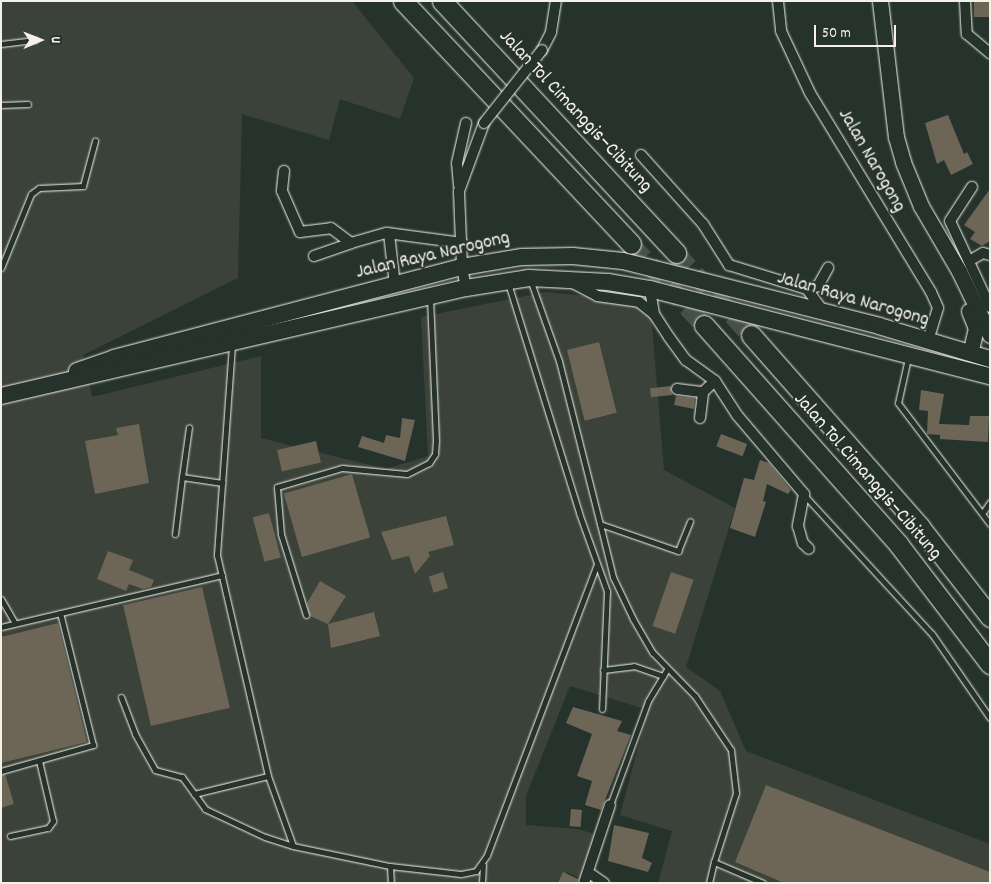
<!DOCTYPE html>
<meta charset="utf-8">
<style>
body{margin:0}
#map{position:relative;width:991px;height:884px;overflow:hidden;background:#26332d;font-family:Dekko,sans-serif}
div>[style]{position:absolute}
.built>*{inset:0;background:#3b4239}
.building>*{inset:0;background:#6d6556;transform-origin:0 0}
.highway-tunnel>*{height:19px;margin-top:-9.5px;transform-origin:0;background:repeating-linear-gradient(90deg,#455049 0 19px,transparent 0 28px)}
.roads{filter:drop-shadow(0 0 1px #f4f1e8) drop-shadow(0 0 1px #f4f1e8)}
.lane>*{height:5px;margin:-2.5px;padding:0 2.5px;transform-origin:2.5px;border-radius:2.5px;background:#26332d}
.street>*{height:10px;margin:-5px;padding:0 5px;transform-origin:5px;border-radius:5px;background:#26332d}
.secondary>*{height:15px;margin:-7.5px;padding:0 7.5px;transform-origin:7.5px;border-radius:7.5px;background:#26332d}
.primary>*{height:16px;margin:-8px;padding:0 8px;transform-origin:8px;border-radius:8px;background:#26332d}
.highway>*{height:19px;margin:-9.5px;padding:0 9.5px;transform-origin:9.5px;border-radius:9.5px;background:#26332d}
.bridges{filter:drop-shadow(0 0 1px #f4f1e8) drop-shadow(0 0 1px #f4f1e8)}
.street-bridge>*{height:10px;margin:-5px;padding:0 5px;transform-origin:5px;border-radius:5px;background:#26332d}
span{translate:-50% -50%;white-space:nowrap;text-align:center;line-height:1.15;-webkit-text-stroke:4px #26332d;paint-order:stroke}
.street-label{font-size:20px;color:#f4f1e8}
.frame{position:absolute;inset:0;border:2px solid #f4f1e8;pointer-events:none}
.north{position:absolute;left:15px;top:15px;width:50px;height:50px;-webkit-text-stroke:4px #26332d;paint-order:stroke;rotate:89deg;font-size:14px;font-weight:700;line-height:20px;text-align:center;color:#f4f1e8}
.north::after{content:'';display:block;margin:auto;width:18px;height:22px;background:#f4f1e8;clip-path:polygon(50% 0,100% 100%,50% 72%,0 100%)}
.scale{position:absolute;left:814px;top:25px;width:82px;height:22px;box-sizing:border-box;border:2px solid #f4f1e8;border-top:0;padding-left:6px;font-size:15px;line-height:18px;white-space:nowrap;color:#f4f1e8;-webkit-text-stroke:4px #26332d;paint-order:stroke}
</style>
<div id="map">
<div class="built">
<div style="clip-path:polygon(1px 1px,352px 1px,414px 78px,400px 119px,340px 99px,329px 140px,242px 114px,238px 278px,83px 355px,92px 397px,261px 356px,261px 438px,386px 469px,428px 456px,421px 317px,545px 292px,650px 302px,664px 470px,735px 508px,686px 667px,720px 691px,746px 751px,990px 844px,990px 883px,658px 883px,672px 831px,620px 815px,648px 710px,570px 686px,526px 796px,526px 825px,578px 829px,600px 836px,587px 882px,567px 872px,564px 881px,546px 883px,1px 883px)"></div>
</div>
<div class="building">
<div style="left:974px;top:1px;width:16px;height:16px"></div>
<div style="clip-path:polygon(948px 115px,964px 154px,967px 152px,973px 164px,951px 175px,944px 160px,937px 164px,925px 123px)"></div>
<div style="clip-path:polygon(990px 189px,990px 241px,982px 246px,970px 239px,975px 232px,964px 225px)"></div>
<div style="left:599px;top:342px;width:73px;height:33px;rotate:76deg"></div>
<div style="left:671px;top:386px;width:9px;height:21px;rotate:84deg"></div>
<div style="clip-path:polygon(921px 390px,944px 394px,939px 424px,969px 425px,970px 416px,989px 416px,988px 442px,940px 439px,940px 435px,927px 434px,928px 411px,919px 410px)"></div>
<div style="clip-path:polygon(676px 396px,695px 398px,694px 409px,674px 405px)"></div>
<div style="clip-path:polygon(402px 418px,415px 420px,405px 461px,358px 447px,362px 436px,384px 443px,386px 435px,400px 438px)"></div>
<div style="clip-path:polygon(139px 424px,149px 483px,95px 494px,85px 441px,118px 435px,116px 428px)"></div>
<div style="left:721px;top:434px;width:28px;height:13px;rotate:21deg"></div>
<div style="left:316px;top:441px;width:22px;height:40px;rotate:77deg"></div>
<div style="clip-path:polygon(760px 460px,769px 463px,791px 490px,788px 494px,767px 484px,763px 501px,766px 502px,755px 537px,730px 528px,744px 478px,754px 480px)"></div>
<div style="left:352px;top:474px;width:66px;height:71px;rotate:74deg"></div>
<div style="left:269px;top:513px;width:46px;height:17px;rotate:75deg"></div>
<div style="clip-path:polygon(446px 516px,454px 545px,428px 552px,430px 556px,415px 574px,409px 556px,392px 560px,381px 532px)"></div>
<div style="clip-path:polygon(108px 551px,133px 560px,129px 570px,154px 580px,151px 587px,143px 589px,129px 584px,126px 591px,97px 579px)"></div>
<div style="left:443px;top:572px;width:17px;height:15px;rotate:73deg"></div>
<div style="left:671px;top:572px;width:24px;height:57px;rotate:19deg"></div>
<div style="clip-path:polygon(320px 581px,346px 596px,328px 624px,374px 612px,380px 636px,331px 648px,328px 624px,310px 616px,307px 603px)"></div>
<div style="left:202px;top:587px;width:124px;height:81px;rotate:77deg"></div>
<div style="clip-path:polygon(58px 623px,87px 742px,1px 763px,1px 637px)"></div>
<div style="clip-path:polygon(573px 707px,622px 721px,617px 731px,631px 735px,601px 810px,585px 805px,592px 781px,577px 776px,592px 734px,566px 723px)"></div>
<div style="clip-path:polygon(5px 774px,14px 804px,1px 808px,1px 775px)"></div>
<div style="clip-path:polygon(766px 785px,990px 872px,990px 883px,784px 883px,735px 862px)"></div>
<div style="left:571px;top:809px;width:11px;height:17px;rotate:5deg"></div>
<div style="clip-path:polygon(614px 825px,649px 833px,642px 858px,652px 863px,648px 872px,608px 861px)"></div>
<div style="clip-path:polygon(563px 872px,578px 879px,577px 883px,558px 883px)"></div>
</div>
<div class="highway-tunnel">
<div style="left:631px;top:244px;width:109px;rotate:48deg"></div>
<div style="left:676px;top:253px;width:111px;rotate:47.6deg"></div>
</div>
<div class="roads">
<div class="lane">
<div style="left:1px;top:44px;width:34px;rotate:-7deg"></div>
<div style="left:1px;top:105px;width:27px;rotate:-2deg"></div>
<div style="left:1px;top:268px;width:80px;rotate:-67.9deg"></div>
<div style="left:31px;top:194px;width:10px;rotate:-37deg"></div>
<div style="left:39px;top:188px;width:44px;rotate:-2.6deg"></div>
<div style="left:83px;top:186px;width:47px;rotate:-75.1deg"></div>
<div style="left:531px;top:282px;width:84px;rotate:70.5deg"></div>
<div style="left:559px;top:361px;width:168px;rotate:75.9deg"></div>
<div style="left:600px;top:524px;width:83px;rotate:19.1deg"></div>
<div style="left:678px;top:551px;width:32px;rotate:-68deg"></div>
<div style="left:508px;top:283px;width:241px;rotate:72.8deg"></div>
<div style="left:579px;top:513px;width:83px;rotate:70.3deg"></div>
<div style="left:607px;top:591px;width:118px;rotate:92.4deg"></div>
<div style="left:232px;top:345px;width:211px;rotate:94.1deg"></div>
<div style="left:217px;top:555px;width:227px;rotate:77deg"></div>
<div style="left:268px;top:776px;width:74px;rotate:70.3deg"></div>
<div style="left:908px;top:358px;width:46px;rotate:102.5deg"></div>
<div style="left:898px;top:403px;width:152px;rotate:52.8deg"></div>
<div style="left:182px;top:477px;width:50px;rotate:-82deg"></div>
<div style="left:804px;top:495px;width:189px;rotate:47.4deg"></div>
<div style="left:932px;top:634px;width:102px;rotate:55.4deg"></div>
<div style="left:984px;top:511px;width:11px;rotate:-56deg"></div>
<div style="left:600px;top:524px;width:55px;rotate:76.2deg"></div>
<div style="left:613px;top:577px;width:47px;rotate:64.5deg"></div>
<div style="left:633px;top:619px;width:39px;rotate:60deg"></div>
<div style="left:653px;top:653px;width:60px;rotate:45.7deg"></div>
<div style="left:695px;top:696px;width:65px;rotate:56.3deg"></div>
<div style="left:731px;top:750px;width:43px;rotate:83.4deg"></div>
<div style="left:736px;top:793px;width:72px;rotate:107.7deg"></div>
<div style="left:714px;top:862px;width:53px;rotate:23.2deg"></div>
<div style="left:175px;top:534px;width:57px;rotate:-83deg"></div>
<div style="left:182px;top:477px;width:41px;rotate:8.3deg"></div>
<div style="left:1px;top:599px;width:28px;rotate:60deg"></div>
<div style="left:306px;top:615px;width:85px;rotate:-107.2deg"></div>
<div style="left:281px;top:534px;width:47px;rotate:-94.9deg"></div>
<div style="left:277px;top:487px;width:68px;rotate:-16.3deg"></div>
<div style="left:342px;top:468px;width:65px;rotate:5.3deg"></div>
<div style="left:407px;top:474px;width:25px;rotate:-27deg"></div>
<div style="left:429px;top:463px;width:11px;rotate:-56deg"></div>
<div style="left:435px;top:454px;width:13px;rotate:-86deg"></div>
<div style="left:436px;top:441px;width:141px;rotate:-92.4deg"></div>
<div style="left:1px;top:627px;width:227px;rotate:-13.2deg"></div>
<div style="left:603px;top:670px;width:31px;rotate:-7deg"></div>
<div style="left:634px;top:666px;width:31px;rotate:19deg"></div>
<div style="left:121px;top:697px;width:40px;rotate:69deg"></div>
<div style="left:135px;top:734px;width:41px;rotate:60.9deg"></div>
<div style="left:155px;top:770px;width:28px;rotate:15deg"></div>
<div style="left:182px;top:777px;width:39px;rotate:54deg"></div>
<div style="left:205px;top:809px;width:66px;rotate:25deg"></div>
<div style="left:265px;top:837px;width:29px;rotate:18deg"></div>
<div style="left:293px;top:846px;width:99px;rotate:11.7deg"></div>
<div style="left:390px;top:866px;width:71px;rotate:6.4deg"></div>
<div style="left:461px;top:874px;width:15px;rotate:-11deg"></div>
<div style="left:476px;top:871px;width:19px;rotate:-55deg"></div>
<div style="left:487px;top:855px;width:311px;rotate:-69.3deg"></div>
<div style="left:1px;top:771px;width:96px;rotate:-15.8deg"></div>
<div style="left:93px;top:745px;width:136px;rotate:-104deg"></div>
<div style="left:194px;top:794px;width:76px;rotate:-13.7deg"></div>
<div style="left:610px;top:805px;width:111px;rotate:-69.9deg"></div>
<div style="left:648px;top:701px;width:37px;rotate:-59deg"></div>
<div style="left:10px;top:836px;width:39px;rotate:-12deg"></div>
<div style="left:48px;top:828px;width:9px;rotate:-54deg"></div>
<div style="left:53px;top:821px;width:62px;rotate:-103.1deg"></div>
<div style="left:390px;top:866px;width:17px;rotate:87deg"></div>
<div style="left:482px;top:883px;width:18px;rotate:-87deg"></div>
<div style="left:709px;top:883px;width:22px;rotate:-77deg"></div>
</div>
<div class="street">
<div style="left:778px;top:1px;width:30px;rotate:84deg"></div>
<div style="left:781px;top:31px;width:68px;rotate:64.9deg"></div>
<div style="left:810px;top:93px;width:233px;rotate:58.7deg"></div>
<div style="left:931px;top:292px;width:17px;rotate:66deg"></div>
<div style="left:938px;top:308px;width:27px;rotate:107deg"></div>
<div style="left:965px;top:1px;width:33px;rotate:87deg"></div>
<div style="left:967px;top:34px;width:30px;rotate:40deg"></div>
<div style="left:542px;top:50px;width:20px;rotate:-63deg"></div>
<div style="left:551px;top:32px;width:31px;rotate:-81deg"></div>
<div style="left:641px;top:155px;width:93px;rotate:48.1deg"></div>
<div style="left:703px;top:224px;width:49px;rotate:57.6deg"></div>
<div style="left:729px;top:265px;width:82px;rotate:17.1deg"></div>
<div style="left:807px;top:289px;width:29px;rotate:54deg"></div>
<div style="left:284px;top:171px;width:20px;rotate:96deg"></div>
<div style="left:282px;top:191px;width:45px;rotate:66.3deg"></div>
<div style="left:300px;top:232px;width:31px;rotate:-7deg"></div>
<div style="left:331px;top:228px;width:25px;rotate:37deg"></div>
<div style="left:351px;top:243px;width:37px;rotate:-16deg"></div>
<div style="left:387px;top:233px;width:76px;rotate:7.6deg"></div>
<div style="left:459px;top:185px;width:22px;rotate:-95deg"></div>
<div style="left:457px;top:163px;width:41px;rotate:-77.3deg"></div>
<div style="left:972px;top:187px;width:40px;rotate:122.9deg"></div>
<div style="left:950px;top:221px;width:95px;rotate:65.1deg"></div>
<div style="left:389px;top:234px;width:51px;rotate:83.3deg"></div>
<div style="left:314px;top:256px;width:39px;rotate:-19deg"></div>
<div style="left:969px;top:261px;width:16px;rotate:-30deg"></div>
<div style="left:983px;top:253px;width:7px;rotate:16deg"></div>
<div style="left:573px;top:283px;width:27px;rotate:28deg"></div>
<div style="left:597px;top:296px;width:42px;rotate:8.1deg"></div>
<div style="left:639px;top:302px;width:19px;rotate:39deg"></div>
<div style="left:466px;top:288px;width:21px;rotate:-101deg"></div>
<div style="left:462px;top:267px;width:76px;rotate:-92.3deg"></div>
<div style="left:459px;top:191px;width:72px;rotate:-69.8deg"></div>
<div style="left:650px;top:289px;width:25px;rotate:81deg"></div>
<div style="left:654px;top:314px;width:27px;rotate:57deg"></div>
<div style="left:669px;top:337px;width:29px;rotate:54deg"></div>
<div style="left:686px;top:360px;width:36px;rotate:36deg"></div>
<div style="left:715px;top:381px;width:40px;rotate:57.1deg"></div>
<div style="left:737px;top:415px;width:104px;rotate:49.7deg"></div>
<div style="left:804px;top:494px;width:33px;rotate:101deg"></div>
<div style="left:798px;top:526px;width:18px;rotate:74deg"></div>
<div style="left:803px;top:543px;width:8px;rotate:45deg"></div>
<div style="left:807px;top:289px;width:11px;rotate:-15deg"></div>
<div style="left:818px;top:286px;width:21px;rotate:-61deg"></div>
<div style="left:677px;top:389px;width:26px;rotate:7deg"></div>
<div style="left:700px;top:418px;width:26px;rotate:-83deg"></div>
<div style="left:703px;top:392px;width:16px;rotate:-43deg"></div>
<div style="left:589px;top:873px;width:18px;rotate:34deg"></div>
<div style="left:584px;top:883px;width:82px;rotate:-71.6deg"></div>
</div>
<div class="secondary">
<div style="left:880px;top:1px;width:137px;rotate:83.3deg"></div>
<div style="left:896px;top:137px;width:26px;rotate:74deg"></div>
<div style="left:903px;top:162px;width:48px;rotate:67.8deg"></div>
<div style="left:921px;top:206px;width:75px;rotate:59.7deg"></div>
<div style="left:959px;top:271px;width:71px;rotate:64.2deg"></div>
<div style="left:969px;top:311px;width:18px;rotate:68deg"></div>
<div style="left:976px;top:328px;width:17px;rotate:103deg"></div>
</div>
<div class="primary">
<div style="left:77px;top:371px;width:39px;rotate:-19deg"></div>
<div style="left:114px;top:358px;width:360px;rotate:-14.7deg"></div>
<div style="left:462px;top:267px;width:61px;rotate:-9.5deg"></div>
<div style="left:522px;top:257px;width:51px;rotate:-1.1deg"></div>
<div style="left:573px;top:256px;width:50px;rotate:5.7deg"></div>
<div style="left:623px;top:261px;width:264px;rotate:14.2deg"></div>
<div style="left:879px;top:326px;width:116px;rotate:16.6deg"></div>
<div style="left:1px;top:396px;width:477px;rotate:-13.1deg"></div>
<div style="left:466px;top:288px;width:64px;rotate:-9deg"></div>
<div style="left:529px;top:278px;width:79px;rotate:2.9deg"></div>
<div style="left:608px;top:282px;width:43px;rotate:9.5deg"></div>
<div style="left:650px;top:289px;width:351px;rotate:14.4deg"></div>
</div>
<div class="highway">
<div style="left:403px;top:1px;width:333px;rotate:46.8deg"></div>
<div style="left:442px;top:1px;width:344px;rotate:47.1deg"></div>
<div style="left:704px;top:325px;width:294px;rotate:48.4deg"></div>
<div style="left:899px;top:545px;width:150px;rotate:52.6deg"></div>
<div style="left:751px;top:335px;width:256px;rotate:48.6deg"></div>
<div style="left:920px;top:527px;width:114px;rotate:52.1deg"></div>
</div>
</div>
<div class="bridges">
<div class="street-bridge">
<div style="left:484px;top:123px;width:93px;rotate:-51.5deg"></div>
</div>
</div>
<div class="street-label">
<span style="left:575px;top:112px;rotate:47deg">Jalan Tol Cimanggis–Cibitung</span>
<span style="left:871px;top:161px;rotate:60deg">Jalan Narogong</span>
<span style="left:433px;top:256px;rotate:-13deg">Jalan Raya Narogong</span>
<span style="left:853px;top:300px;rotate:16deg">Jalan Raya Narogong</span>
<span style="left:867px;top:477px;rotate:49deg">Jalan Tol Cimanggis–Cibitung</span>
</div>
<div class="frame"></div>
<div class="north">U</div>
<div class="scale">50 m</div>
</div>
